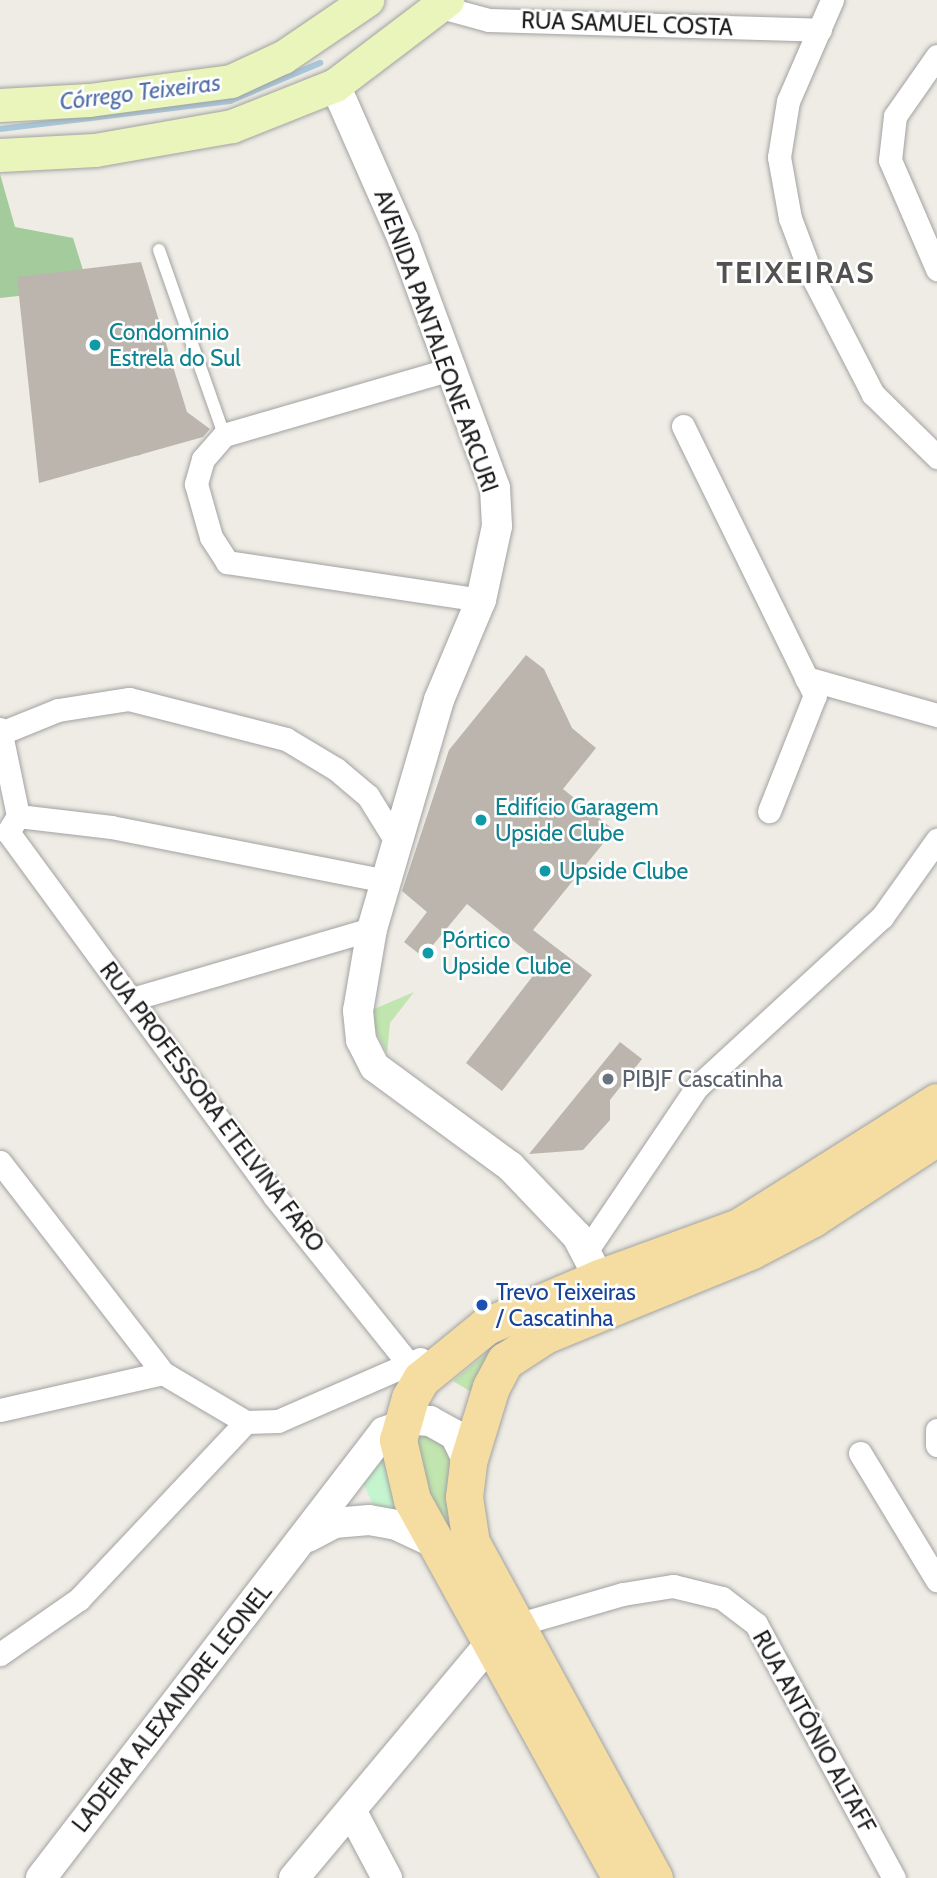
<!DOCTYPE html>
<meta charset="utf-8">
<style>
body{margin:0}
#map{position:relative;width:937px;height:1878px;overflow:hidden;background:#eeece4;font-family:Cabin,sans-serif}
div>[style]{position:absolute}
.grass>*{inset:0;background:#c1e5ae}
.forest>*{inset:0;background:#a3cb9c}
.park>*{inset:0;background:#c4f5cf}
.stream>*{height:6px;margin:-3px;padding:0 3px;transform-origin:3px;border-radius:3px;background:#a8c7d9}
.building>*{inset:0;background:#bbb5ae}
.roads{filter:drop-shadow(0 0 2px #a2a2a2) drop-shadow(0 0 2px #a2a2a2)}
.service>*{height:12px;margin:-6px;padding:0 6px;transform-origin:6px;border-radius:6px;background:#fff}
.minor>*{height:23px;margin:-11.5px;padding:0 11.5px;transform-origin:11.5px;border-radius:11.5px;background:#fff}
.tertiary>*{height:30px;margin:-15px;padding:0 15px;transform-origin:15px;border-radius:15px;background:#fff}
.secondary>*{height:33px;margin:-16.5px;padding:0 16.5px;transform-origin:16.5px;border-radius:16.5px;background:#eaf5bc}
.primary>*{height:37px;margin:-18.5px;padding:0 18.5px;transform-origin:18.5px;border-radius:18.5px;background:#f5dda2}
.dots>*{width:19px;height:19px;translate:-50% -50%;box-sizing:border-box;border:4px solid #fff;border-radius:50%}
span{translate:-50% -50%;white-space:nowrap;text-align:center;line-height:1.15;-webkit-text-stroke:5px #fff;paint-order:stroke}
.street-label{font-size:23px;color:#1e1e1e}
.culture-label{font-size:23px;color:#0d838f}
.left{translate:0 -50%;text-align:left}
.worship-label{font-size:23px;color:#5b616d}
.transit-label{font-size:23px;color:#164399}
.water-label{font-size:24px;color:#5170a7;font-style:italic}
.district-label{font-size:30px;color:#515151;font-weight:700;letter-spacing:2px}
</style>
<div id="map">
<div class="grass">
<div style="clip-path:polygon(414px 992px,390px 1023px,387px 1053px,374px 1028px,374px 1009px)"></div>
<div style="clip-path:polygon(514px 1332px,501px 1344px,473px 1393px,453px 1381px,491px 1350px,493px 1338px)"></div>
<div style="clip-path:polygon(417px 1432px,447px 1444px,485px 1593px,415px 1476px)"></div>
</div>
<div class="forest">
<div style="clip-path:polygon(0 174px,15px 227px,73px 238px,141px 455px,58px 464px,45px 293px,0 298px)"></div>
</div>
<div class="park">
<div style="clip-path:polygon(382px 1452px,394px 1489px,410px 1514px,375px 1510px,360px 1475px)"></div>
</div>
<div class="stream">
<div style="left:0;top:129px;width:232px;rotate:-6.9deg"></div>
<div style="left:230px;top:101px;width:98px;rotate:-22.9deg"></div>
</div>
<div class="building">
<div style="clip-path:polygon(141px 262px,187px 412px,210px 429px,203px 437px,39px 483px,17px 277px)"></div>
<div style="clip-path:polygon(526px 655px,544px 669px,572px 728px,596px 748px,563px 789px,614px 830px,533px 930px,592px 975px,502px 1091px,466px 1063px,542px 964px,467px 904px,423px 957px,404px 942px,427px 912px,402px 891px,449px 750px)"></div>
<div style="clip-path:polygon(620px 1042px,642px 1059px,610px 1100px,610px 1120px,583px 1150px,529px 1154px)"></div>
</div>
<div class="roads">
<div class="service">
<div style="left:159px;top:250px;width:196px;rotate:70.6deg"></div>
</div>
<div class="minor">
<div style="left:832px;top:0;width:110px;rotate:113.5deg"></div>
<div style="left:788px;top:101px;width:57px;rotate:99.1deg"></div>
<div style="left:779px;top:157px;width:62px;rotate:79.8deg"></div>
<div style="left:790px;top:218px;width:60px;rotate:69.4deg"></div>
<div style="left:811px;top:274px;width:135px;rotate:62.7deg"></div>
<div style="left:873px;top:394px;width:90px;rotate:44.5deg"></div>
<div style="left:437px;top:6px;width:54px;rotate:15.1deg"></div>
<div style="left:489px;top:20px;width:331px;rotate:1.7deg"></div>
<div style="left:937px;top:56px;width:73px;rotate:125deg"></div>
<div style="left:895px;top:116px;width:44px;rotate:96.5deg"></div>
<div style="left:890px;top:160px;width:119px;rotate:66.7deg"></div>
<div style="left:451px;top:369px;width:236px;rotate:163.8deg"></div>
<div style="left:224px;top:435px;width:32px;rotate:131deg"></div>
<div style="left:203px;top:459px;width:26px;rotate:106deg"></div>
<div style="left:196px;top:484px;width:55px;rotate:74.2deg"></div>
<div style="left:211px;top:537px;width:30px;rotate:57deg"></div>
<div style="left:227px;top:562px;width:257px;rotate:8.5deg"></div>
<div style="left:683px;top:426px;width:300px;rotate:63.9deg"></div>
<div style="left:815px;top:695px;width:125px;rotate:111.6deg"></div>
<div style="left:806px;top:678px;width:136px;rotate:15.8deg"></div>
<div style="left:0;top:729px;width:89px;rotate:78.3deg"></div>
<div style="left:18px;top:816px;width:19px;rotate:122deg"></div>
<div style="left:8px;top:832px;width:452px;rotate:53.8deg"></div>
<div style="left:275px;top:1197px;width:233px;rotate:51.3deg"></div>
<div style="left:1px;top:733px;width:61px;rotate:-22deg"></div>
<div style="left:58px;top:710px;width:72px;rotate:-8.8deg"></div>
<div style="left:129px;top:699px;width:162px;rotate:14.3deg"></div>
<div style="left:286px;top:739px;width:58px;rotate:31deg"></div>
<div style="left:336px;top:769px;width:42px;rotate:40.2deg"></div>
<div style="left:368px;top:796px;width:55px;rotate:58.3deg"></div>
<div style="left:18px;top:816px;width:94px;rotate:6.7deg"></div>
<div style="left:111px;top:827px;width:280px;rotate:11.1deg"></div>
<div style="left:132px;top:999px;width:250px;rotate:-16.3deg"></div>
<div style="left:0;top:1162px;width:267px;rotate:52.3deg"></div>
<div style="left:587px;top:1250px;width:197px;rotate:-56deg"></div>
<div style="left:697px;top:1087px;width:251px;rotate:-42.6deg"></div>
<div style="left:882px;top:917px;width:95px;rotate:-54.5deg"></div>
<div style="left:0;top:1410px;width:167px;rotate:-12.8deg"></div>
<div style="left:163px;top:1373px;width:96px;rotate:30.6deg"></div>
<div style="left:246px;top:1422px;width:32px;rotate:-2deg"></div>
<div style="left:278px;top:1421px;width:155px;rotate:-23.6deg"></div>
<div style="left:937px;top:1430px;width:15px;rotate:90deg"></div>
<div style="left:860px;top:1453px;width:149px;rotate:58.8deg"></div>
<div style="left:516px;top:1625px;width:111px;rotate:-16.2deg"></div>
<div style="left:623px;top:1594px;width:51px;rotate:-9.1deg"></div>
<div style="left:673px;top:1586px;width:50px;rotate:13.8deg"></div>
<div style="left:722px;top:1598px;width:43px;rotate:37.4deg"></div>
<div style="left:756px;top:1624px;width:289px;rotate:61.5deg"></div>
<div style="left:0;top:1654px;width:96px;rotate:-34.8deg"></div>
<div style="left:79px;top:1599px;width:243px;rotate:-46.7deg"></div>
</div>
<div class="tertiary">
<div style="left:335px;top:85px;width:168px;rotate:66.2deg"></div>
<div style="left:403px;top:239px;width:139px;rotate:69.7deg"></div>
<div style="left:451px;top:369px;width:127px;rotate:69.7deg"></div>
<div style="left:495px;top:488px;width:38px;rotate:87deg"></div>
<div style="left:497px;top:526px;width:76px;rotate:102.2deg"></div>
<div style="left:481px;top:600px;width:108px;rotate:112.8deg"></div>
<div style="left:439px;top:700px;width:239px;rotate:106.3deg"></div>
<div style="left:372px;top:929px;width:83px;rotate:99.7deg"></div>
<div style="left:358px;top:1011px;width:29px;rotate:84deg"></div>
<div style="left:361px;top:1040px;width:30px;rotate:63deg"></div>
<div style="left:375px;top:1067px;width:167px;rotate:36.3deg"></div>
<div style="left:510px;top:1166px;width:97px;rotate:46.3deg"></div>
<div style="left:577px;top:1236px;width:47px;rotate:62.4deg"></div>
<div style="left:308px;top:1537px;width:30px;rotate:-28deg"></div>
<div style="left:334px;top:1523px;width:35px;rotate:-5deg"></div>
<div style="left:369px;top:1520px;width:27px;rotate:10deg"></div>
<div style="left:396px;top:1525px;width:43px;rotate:24.8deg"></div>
<div style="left:352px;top:1812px;width:75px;rotate:62.1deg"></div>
<div style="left:41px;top:1878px;width:563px;rotate:-52.44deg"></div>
<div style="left:384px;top:1432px;width:33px;rotate:-21deg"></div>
<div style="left:415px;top:1420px;width:15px;rotate:4deg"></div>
<div style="left:430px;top:1421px;width:29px;rotate:29deg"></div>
<div style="left:455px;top:1435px;width:30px;rotate:64deg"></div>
<div style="left:294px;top:1878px;width:309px;rotate:-50.1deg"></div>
</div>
<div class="secondary">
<div style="left:0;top:105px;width:89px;rotate:-3.2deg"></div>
<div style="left:89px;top:100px;width:143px;rotate:-7.6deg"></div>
<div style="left:231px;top:81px;width:57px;rotate:-24.8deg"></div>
<div style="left:283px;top:57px;width:102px;rotate:-34.2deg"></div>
<div style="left:0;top:155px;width:95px;rotate:-3deg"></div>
<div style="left:95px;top:150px;width:139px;rotate:-9.9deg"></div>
<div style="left:232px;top:126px;width:111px;rotate:-21.7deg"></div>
<div style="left:335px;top:85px;width:141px;rotate:-37.2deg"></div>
</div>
<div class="primary">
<div style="left:621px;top:1878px;width:432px;rotate:-118.9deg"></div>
<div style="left:412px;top:1500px;width:62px;rotate:-103.1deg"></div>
<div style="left:398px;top:1440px;width:44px;rotate:-74.1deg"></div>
<div style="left:410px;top:1398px;width:22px;rotate:-60deg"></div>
<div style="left:421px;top:1379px;width:84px;rotate:-39.2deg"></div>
<div style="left:486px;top:1326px;width:123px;rotate:-23deg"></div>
<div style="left:599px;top:1278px;width:149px;rotate:-20deg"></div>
<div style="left:739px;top:1227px;width:234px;rotate:-32.3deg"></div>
<div style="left:654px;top:1878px;width:382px;rotate:-118.6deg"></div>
<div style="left:471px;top:1543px;width:47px;rotate:-98.7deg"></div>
<div style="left:464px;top:1497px;width:35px;rotate:-83deg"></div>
<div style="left:468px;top:1462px;width:78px;rotate:-73deg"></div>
<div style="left:491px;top:1387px;width:30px;rotate:-62deg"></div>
<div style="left:505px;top:1361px;width:48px;rotate:-33deg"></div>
<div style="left:545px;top:1335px;width:222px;rotate:-22.3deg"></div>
<div style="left:750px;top:1251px;width:71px;rotate:-27.6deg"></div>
<div style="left:813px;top:1218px;width:148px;rotate:-33.2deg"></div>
</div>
</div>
<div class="dots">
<div style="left:95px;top:345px;background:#0f9aa8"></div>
<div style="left:481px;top:820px;background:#0f9aa8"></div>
<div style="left:545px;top:871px;background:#0f9aa8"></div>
<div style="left:428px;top:953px;background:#0f9aa8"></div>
<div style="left:608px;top:1079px;background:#6b7280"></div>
<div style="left:482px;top:1305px;background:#1a4fb4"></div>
</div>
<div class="street-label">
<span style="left:627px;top:24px;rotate:2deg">RUA SAMUEL COSTA</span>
<span style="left:436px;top:341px;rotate:70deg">AVENIDA PANTALEONE ARCURI</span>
<span style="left:212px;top:1107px;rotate:53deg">RUA PROFESSORA ETELVINA FARO</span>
<span style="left:172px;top:1708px;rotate:-52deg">LADEIRA ALEXANDRE LEONEL</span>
<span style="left:814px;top:1732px;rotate:61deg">RUA ANTÔNIO ALTAFF</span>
</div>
<div class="culture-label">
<span class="left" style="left:109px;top:345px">Condomínio<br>Estrela do Sul</span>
<span class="left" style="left:495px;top:820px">Edifício Garagem<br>Upside Clube</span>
<span class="left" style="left:559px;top:871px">Upside Clube</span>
<span class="left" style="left:442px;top:953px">Pórtico<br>Upside Clube</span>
</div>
<div class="worship-label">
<span class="left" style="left:622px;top:1079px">PIBJF Cascatinha</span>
</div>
<div class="transit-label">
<span class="left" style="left:496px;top:1305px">Trevo Teixeiras<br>/ Cascatinha</span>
</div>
<div class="water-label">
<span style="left:140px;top:92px;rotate:-7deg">Córrego Teixeiras</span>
</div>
<div class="district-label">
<span style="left:796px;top:273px">TEIXEIRAS</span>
</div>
</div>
